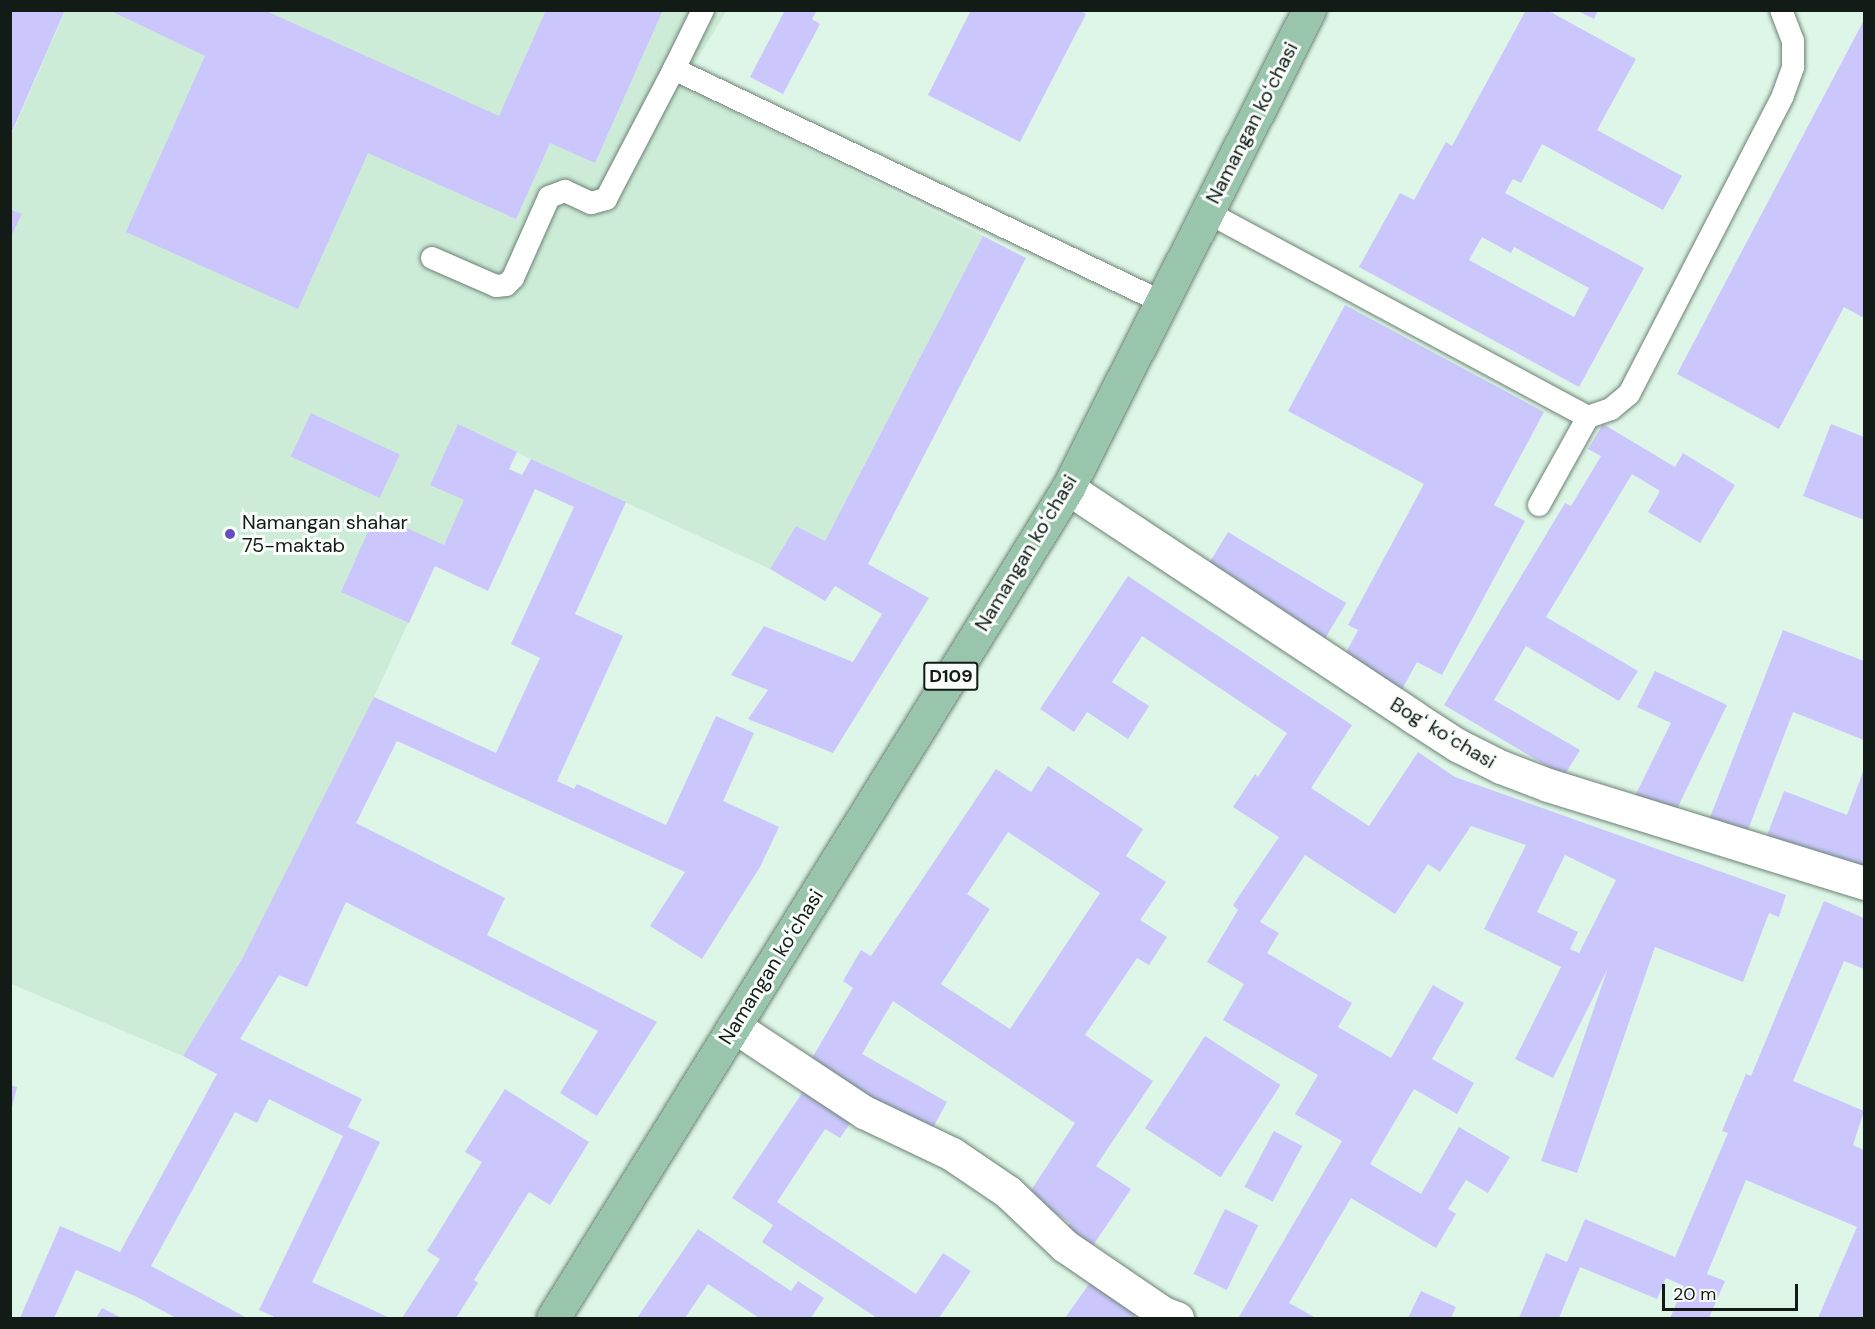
<!DOCTYPE html>
<meta charset="utf-8">
<style>
body{margin:0}
#map{position:relative;width:1875px;height:1329px;overflow:hidden;background:#def6e7;font-family:"DM Sans",sans-serif}
div>[style]{position:absolute}
.built>*{inset:0;background:#cdecd8}
.building>*{inset:0;background:#cbc7fc;transform-origin:0 0}
.roads{filter:drop-shadow(0 0 2px #6c8274) drop-shadow(0 0 2px #6c8274)}
.service>*{height:22px;margin:-11px;padding:0 11px;transform-origin:11px;border-radius:11px;background:#fff}
.minor>*{height:33px;margin:-16.5px;padding:0 16.5px;transform-origin:16.5px;border-radius:16.5px;background:#fff}
.primary>*{height:33px;margin:-16.5px;padding:0 16.5px;transform-origin:16.5px;border-radius:16.5px;background:#99c5ac}
.dots>*{width:16px;height:16px;translate:-50% -50%;box-sizing:border-box;border:3px solid #f9fefb;border-radius:50%}
span{translate:-50% -50%;white-space:nowrap;text-align:center;line-height:1.15;-webkit-text-stroke:6px #f9fefb;paint-order:stroke}
.shield-label span{padding:2px 4px;background:#f9fefb;border:2px solid;border-radius:4px;-webkit-text-stroke-width:0}
.shield-label{font-size:18px;color:#121b16;font-weight:700}
.street-label{font-size:20px;color:#121b16}
.poi-label{font-size:20px;color:#121b16}
.left{translate:0 -50%;text-align:left}
.frame{position:absolute;inset:0;border:12px solid #121b16;pointer-events:none}
.scale{position:absolute;left:1662px;top:1284px;width:136px;height:27px;box-sizing:border-box;border:3px solid #121b16;border-top:0;padding-left:8px;font-size:18px;line-height:21px;white-space:nowrap;color:#121b16;-webkit-text-stroke:4px #f9fefb;paint-order:stroke}
</style>
<div id="map">
<div class="built">
<div style="clip-path:polygon(727px 10px,681px 86px,983px 236px,825px 541px,796px 526px,770px 569px,492px 441px,374px 697px,303px 842px,242px 959px,183px 1056px,11px 984px,10px 239px,22px 215px,11px 209px,11px 136px,65px 11px)"></div>
</div>
<div class="building">
<div style="clip-path:polygon(12px 10px,65px 10px,10px 136px,10px 14px)"></div>
<div style="clip-path:polygon(109px 10px,264px 10px,499px 116px,546px 10px,663px 10px,595px 163px,550px 143px,516px 219px,368px 153px,298px 309px,126px 232px,205px 56px)"></div>
<div style="clip-path:polygon(785px 10px,817px 10px,812px 19px,820px 24px,783px 94px,750px 77px)"></div>
<div style="clip-path:polygon(971px 10px,1079px 10px,1086px 14px,1020px 142px,928px 95px)"></div>
<div style="clip-path:polygon(evenodd,1526px 10px,1547px 10px,1636px 59px,1597px 130px,1682px 176px,1663px 210px,1542px 144px,1521px 183px,1513px 179px,1505px 193px,1644px 268px,1579px 387px,1359px 267px,1400px 193px,1414px 200px,1446px 142px,1452px 146px,1526px 10px,1482px 237px,1511px 253px,1514px 247px,1589px 288px,1574px 317px,1469px 260px,1482px 237px)"></div>
<div style="clip-path:polygon(1576px 10px,1598px 10px,1594px 19px)"></div>
<div style="clip-path:polygon(1864px 20px,1864px 318px,1844px 307px,1779px 429px,1677px 374px)"></div>
<div style="clip-path:polygon(10px 209px,22px 214px,10px 239px)"></div>
<div style="clip-path:polygon(983px 236px,1026px 258px,868px 564px,929px 598px,833px 753px,748px 719px,768px 690px,731px 675px,764px 626px,853px 662px,882px 614px,835px 586px,825px 601px,770px 569px,796px 526px,825px 541px)"></div>
<div style="clip-path:polygon(1345px 305px,1544px 412px,1494px 505px,1525px 521px,1442px 675px,1417px 662px,1400px 693px,1341px 662px,1358px 630px,1348px 625px,1424px 484px,1288px 411px)"></div>
<div style="left:311px;top:413px;width:98px;height:48px;rotate:25deg"></div>
<div style="clip-path:polygon(458px 424px,517px 452px,509px 469px,522px 475px,531px 459px,626px 502px,575px 614px,623px 636px,557px 781px,574px 789px,577px 784px,666px 825px,716px 716px,754px 733px,723px 801px,779px 827px,760px 867px,702px 959px,650px 926px,685px 872px,397px 741px,356px 823px,505px 898px,487px 935px,657px 1022px,597px 1116px,560px 1093px,598px 1031px,346px 902px,307px 987px,279px 975px,240px 1039px,362px 1099px,348px 1127px,380px 1142px,312px 1282px,390px 1318px,277px 1318px,259px 1310px,343px 1136px,269px 1099px,257px 1123px,235px 1112px,151px 1266px,247px 1318px,176px 1318px,137px 1297px,76px 1270px,54px 1318px,20px 1318px,60px 1226px,120px 1252px,217px 1074px,183px 1056px,242px 959px,374px 697px,496px 753px,540px 658px,511px 644px,574px 507px,535px 489px,488px 591px,435px 566px,409px 623px,341px 592px,376px 514px,444px 545px,464px 500px,430px 485px)"></div>
<div style="clip-path:polygon(1603px 424px,1675px 467px,1683px 453px,1735px 485px,1700px 543px,1648px 512px,1660px 491px,1632px 474px,1546px 617px,1638px 671px,1619px 701px,1526px 646px,1494px 700px,1580px 750px,1564px 776px,1444px 705px,1565px 503px,1571px 506px,1601px 456px,1588px 449px)"></div>
<div style="clip-path:polygon(1831px 424px,1864px 437px,1864px 520px,1803px 496px)"></div>
<div style="left:1228px;top:532px;width:138px;height:42px;rotate:31deg"></div>
<div style="clip-path:polygon(evenodd,1128px 576px,1352px 725px,1311px 788px,1369px 826px,1418px 752px,1455px 777px,1786px 895px,1779px 917px,1769px 913px,1743px 982px,1655px 947px,1577px 1173px,1541px 1161px,1608px 968px,1553px 1078px,1515px 1059px,1561px 967px,1484px 929px,1526px 845px,1471px 826px,1440px 872px,1428px 864px,1395px 914px,1305px 855px,1260px 922px,1279px 933px,1267px 953px,1352px 1003px,1338px 1027px,1391px 1058px,1433px 985px,1464px 1003px,1432px 1059px,1474px 1083px,1457px 1114px,1414px 1089px,1370px 1164px,1421px 1194px,1459px 1127px,1510px 1157px,1488px 1193px,1466px 1180px,1448px 1209px,1456px 1214px,1436px 1248px,1351px 1198px,1289px 1303px,1316px 1318px,1239px 1317px,1342px 1141px,1295px 1114px,1318px 1075px,1223px 1020px,1244px 984px,1207px 962px,1238px 910px,1233px 905px,1279px 837px,1233px 807px,1255px 774px,1258px 777px,1287px 733px,1142px 636px,1112px 682px,1149px 706px,1128px 739px,1087px 712px,1074px 732px,1040px 709px,1128px 576px,1565px 855px,1616px 880px,1579px 953px,1570px 949px,1578px 932px,1537px 912px,1565px 855px)"></div>
<div style="clip-path:polygon(1783px 630px,1864px 661px,1864px 740px,1793px 712px,1746px 835px,1709px 820px)"></div>
<div style="clip-path:polygon(1655px 671px,1727px 705px,1674px 815px,1635px 796px,1671px 723px,1637px 707px)"></div>
<div style="clip-path:polygon(evenodd,1048px 766px,1143px 829px,1126px 856px,1166px 882px,1140px 920px,1167px 937px,1149px 965px,1137px 958px,1085px 1035px,1153px 1081px,1096px 1166px,1131px 1189px,1088px 1253px,1061px 1236px,1070px 1223px,1028px 1195px,1075px 1123px,893px 1001px,862px 1054px,947px 1102px,929px 1135px,808px 1065px,853px 988px,843px 981px,861px 950px,871px 956px,996px 769px,1031px 792px,1048px 766px,1008px 832px,1100px 893px,1010px 1029px,941px 984px,990px 909px,967px 894px,1008px 832px)"></div>
<div style="clip-path:polygon(1864px 769px,1864px 866px,1861px 874px,1766px 838px,1784px 791px,1847px 815px)"></div>
<div style="clip-path:polygon(1824px 901px,1864px 918px,1864px 969px,1844px 961px,1793px 1081px,1864px 1111px,1853px 1145px,1864px 1150px,1864px 1318px,1818px 1318px,1857px 1227px,1746px 1180px,1707px 1274px,1725px 1281px,1709px 1318px,1670px 1318px,1684px 1286px,1666px 1278px,1657px 1299px,1580px 1267px,1559px 1318px,1519px 1318px,1546px 1253px,1567px 1262px,1585px 1219px,1675px 1257px,1728px 1133px,1722px 1131px,1746px 1074px,1751px 1076px)"></div>
<div style="left:1205px;top:1036px;width:90px;height:110px;rotate:33deg"></div>
<div style="clip-path:polygon(10px 1085px,17px 1087px,11px 1111px,10px 1111px)"></div>
<div style="clip-path:polygon(505px 1089px,589px 1142px,550px 1205px,529px 1192px,474px 1280px,478px 1283px,456px 1318px,402px 1318px,440px 1259px,427px 1251px,482px 1162px,465px 1152px)"></div>
<div style="clip-path:polygon(804px 1090px,851px 1122px,840px 1138px,825px 1129px,777px 1202px,916px 1294px,943px 1253px,971px 1271px,939px 1318px,877px 1318px,762px 1242px,773px 1225px,732px 1198px)"></div>
<div style="left:1274px;top:1131px;width:32px;height:63px;rotate:28deg"></div>
<div style="left:1225px;top:1209px;width:37px;height:72px;rotate:26deg"></div>
<div style="clip-path:polygon(698px 1229px,791px 1291px,798px 1281px,824px 1298px,811px 1318px,759px 1318px,708px 1284px,685px 1318px,637px 1318px)"></div>
<div style="clip-path:polygon(1094px 1277px,1140px 1309px,1133px 1318px,1065px 1318px)"></div>
<div style="clip-path:polygon(1421px 1291px,1456px 1307px,1451px 1318px,1408px 1318px)"></div>
<div style="clip-path:polygon(102px 1308px,122px 1318px,96px 1318px)"></div>
</div>
<div class="roads">
<div class="service">
<div style="left:703px;top:10px;width:66px;rotate:116.2deg"></div>
<div style="left:674px;top:69px;width:541px;rotate:25.52deg"></div>
<div style="left:1207px;top:212px;width:433px;rotate:28.3deg"></div>
<div style="left:1588px;top:417px;width:24px;rotate:-19deg"></div>
<div style="left:1611px;top:409px;width:23px;rotate:-40deg"></div>
<div style="left:1629px;top:394px;width:336px;rotate:-62.7deg"></div>
<div style="left:1783px;top:95px;width:30px;rotate:-70deg"></div>
<div style="left:1793px;top:67px;width:26px;rotate:-90deg"></div>
<div style="left:1793px;top:41px;width:33px;rotate:-111deg"></div>
<div style="left:432px;top:258px;width:70px;rotate:23.6deg"></div>
<div style="left:496px;top:286px;width:10px;rotate:-6deg"></div>
<div style="left:506px;top:285px;width:10px;rotate:-45deg"></div>
<div style="left:513px;top:278px;width:89px;rotate:-66deg"></div>
<div style="left:549px;top:197px;width:17px;rotate:-21deg"></div>
<div style="left:565px;top:191px;width:29px;rotate:25deg"></div>
<div style="left:591px;top:203px;width:16px;rotate:-15deg"></div>
<div style="left:606px;top:199px;width:147px;rotate:-62.4deg"></div>
<div style="left:1539px;top:505px;width:101px;rotate:-60.9deg"></div>
</div>
<div class="minor">
<div style="left:1068px;top:488px;width:413px;rotate:33.5deg"></div>
<div style="left:1412px;top:716px;width:54px;rotate:32.8deg"></div>
<div style="left:1457px;top:745px;width:49px;rotate:26.6deg"></div>
<div style="left:1501px;top:767px;width:50px;rotate:21deg"></div>
<div style="left:1548px;top:785px;width:331px;rotate:17.2deg"></div>
<div style="left:734px;top:1026px;width:156px;rotate:33.5deg"></div>
<div style="left:864px;top:1112px;width:98px;rotate:25.5deg"></div>
<div style="left:952px;top:1154px;width:68px;rotate:34.2deg"></div>
<div style="left:1008px;top:1192px;width:79px;rotate:43.5deg"></div>
<div style="left:1065px;top:1246px;width:119px;rotate:34.4deg"></div>
<div style="left:1163px;top:1313px;width:15px;rotate:20deg"></div>
</div>
<div class="primary">
<div style="left:553px;top:1318px;width:977px;rotate:-58.18deg"></div>
<div style="left:1068px;top:488px;width:535px;rotate:-63.24deg"></div>
</div>
</div>
<div class="dots">
<div style="left:230px;top:534px;background:#654bc4"></div>
</div>
<div class="shield-label">
<span style="left:951px;top:676px">D109</span>
</div>
<div class="street-label">
<span style="left:1252px;top:123px;rotate:-63deg">Namangan koʻchasi</span>
<span style="left:1026px;top:553px;rotate:-59deg">Namangan koʻchasi</span>
<span style="left:1443px;top:733px;rotate:31deg">Bogʻ koʻchasi</span>
<span style="left:771px;top:967px;rotate:-58deg">Namangan koʻchasi</span>
</div>
<div class="poi-label">
<span class="left" style="left:242px;top:534px">Namangan shahar<br>75-maktab</span>
</div>
<div class="frame"></div>
<div class="scale">20 m</div>
</div>
